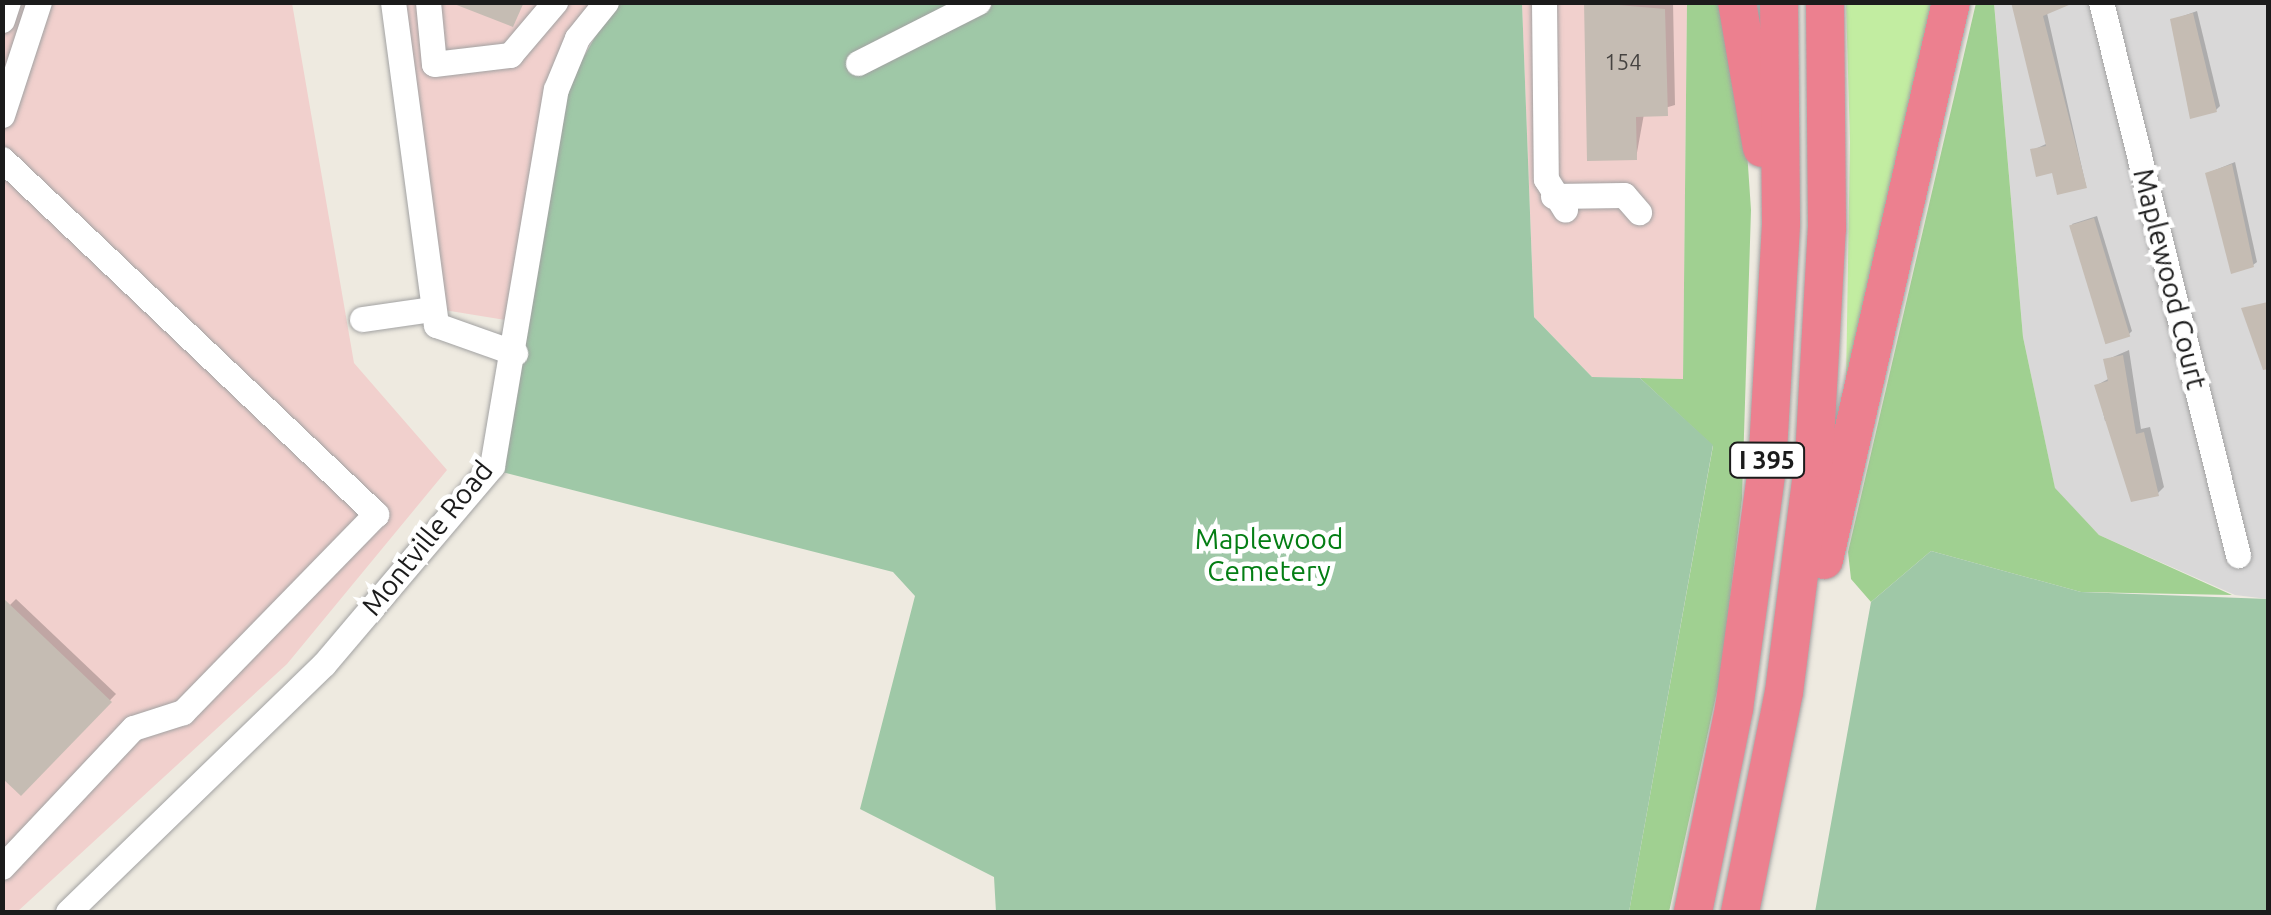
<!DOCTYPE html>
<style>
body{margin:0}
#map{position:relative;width:2271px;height:915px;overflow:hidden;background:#eeeae0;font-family:Ubuntu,sans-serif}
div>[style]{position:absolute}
.residential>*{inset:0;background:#d9d8d8}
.commercial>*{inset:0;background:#f1d0cd}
.grass>*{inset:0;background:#c2eda1}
.forest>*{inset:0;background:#a0d091}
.cemetery>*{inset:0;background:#9fc8a7}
.shadow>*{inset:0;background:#0003}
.building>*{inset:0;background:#c5bcb3;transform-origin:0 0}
.roads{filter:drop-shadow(0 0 2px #a2a2a2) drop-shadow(0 0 2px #a2a2a2)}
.minor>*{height:25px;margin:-12.5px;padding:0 12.5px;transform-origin:12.5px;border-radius:12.5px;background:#fff}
.highway>*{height:38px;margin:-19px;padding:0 19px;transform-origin:19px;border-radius:19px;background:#ec808f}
span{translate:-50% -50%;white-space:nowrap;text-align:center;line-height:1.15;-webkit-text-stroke:9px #fff;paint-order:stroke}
.number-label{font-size:22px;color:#464341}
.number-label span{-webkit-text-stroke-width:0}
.shield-label span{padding:2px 8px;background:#fff;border:2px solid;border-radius:8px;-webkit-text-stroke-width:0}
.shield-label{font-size:25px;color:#1b1b1b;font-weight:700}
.street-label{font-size:28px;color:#1b1b1b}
.park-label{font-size:28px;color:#047e14}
.frame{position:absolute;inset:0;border:5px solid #1b1b1b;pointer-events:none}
</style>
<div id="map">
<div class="residential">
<div style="clip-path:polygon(1994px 2px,2268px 3px,2268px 599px,2235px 595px,2099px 535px,2055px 489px,2023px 337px)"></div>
</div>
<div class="commercial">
<div style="clip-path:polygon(2px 3px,292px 3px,354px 363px,447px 470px,287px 664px,17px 912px,2px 912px)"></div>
<div style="clip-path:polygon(398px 3px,592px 3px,511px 321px,444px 310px)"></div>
<div style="clip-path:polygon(1522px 3px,1687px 3px,1683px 379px,1592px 377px,1534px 317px)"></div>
</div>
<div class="grass">
<div style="clip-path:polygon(1846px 3px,1934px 3px,1846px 384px,1850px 142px)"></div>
</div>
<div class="forest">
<div style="clip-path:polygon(1687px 3px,1719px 3px,1744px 107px,1751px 210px,1742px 499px,1721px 673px,1669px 912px,1629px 912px,1713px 446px,1640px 378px,1683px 379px)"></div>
<div style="clip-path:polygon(1976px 3px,1994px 3px,2023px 337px,2055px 488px,2099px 535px,2232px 595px,2081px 592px,1931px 551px,1871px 602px,1851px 579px,1848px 552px)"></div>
</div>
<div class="cemetery">
<div style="clip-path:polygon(615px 2px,1522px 3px,1534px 317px,1592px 377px,1640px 378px,1713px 445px,1629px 912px,996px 912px,994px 877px,860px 809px,915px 596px,893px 572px,498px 471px,569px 83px)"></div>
<div style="clip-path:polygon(1931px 551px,2081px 592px,2268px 599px,2268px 912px,1815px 912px,1871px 602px)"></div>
</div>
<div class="shadow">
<div style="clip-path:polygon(1586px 2px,1673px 2px,1675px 105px,1644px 114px,1636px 158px)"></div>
<div style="clip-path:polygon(2014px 2px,2047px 13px,2086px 186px,2033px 150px,2048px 143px)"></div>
<div style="clip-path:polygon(2197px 11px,2220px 106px,2216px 110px,2172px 20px)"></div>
<div style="clip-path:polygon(2235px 162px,2257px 262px,2253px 265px,2208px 173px)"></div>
<div style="clip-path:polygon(2097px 216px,2132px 331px,2128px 335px,2072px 224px)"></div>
<div style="clip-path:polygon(2129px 350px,2141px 429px,2150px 427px,2164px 487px,2158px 493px,2114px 419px,2105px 421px,2097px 385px,2110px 378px,2106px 360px)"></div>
<div style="clip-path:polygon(16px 599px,116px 694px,21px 793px,2px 613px)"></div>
</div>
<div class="building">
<div style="clip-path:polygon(449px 2px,524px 2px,513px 27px)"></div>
<div style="clip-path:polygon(1584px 2px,1665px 9px,1668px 116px,1636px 117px,1637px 160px,1587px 161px)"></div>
<div style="clip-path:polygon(2011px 2px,2076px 2px,2043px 16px,2087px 188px,2057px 195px,2052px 173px,2036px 177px,2030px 149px,2046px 146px)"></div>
<div style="clip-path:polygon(2193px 13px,2217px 112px,2190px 119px,2170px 19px)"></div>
<div style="clip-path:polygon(2232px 164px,2254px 267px,2231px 274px,2205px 173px)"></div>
<div style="left:2094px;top:218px;width:124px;height:26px;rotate:73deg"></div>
<div style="clip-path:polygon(2268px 302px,2268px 369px,2263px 370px,2241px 308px)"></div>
<div style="clip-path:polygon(2123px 355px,2136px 434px,2144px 432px,2159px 496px,2131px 502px,2094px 385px,2108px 381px,2103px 359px)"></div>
<div style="clip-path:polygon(2px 597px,112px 702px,21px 796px,2px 778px)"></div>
</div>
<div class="roads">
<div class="minor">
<div style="left:393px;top:2px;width:326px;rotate:82.4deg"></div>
<div style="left:436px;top:325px;width:84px;rotate:19.5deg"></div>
<div style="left:428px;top:2px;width:62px;rotate:84.5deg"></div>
<div style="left:434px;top:64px;width:77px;rotate:-6.8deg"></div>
<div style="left:510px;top:55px;width:70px;rotate:-49.7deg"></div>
<div style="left:1544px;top:2px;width:177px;rotate:89.4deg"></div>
<div style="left:1546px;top:179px;width:36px;rotate:58deg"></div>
<div style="left:2101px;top:2px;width:570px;rotate:76.09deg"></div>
<div style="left:2px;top:20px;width:19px;rotate:-72deg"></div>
<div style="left:858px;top:63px;width:135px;rotate:-26.9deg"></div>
<div style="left:2px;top:115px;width:119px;rotate:-71.9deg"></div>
<div style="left:2px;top:159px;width:516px;rotate:43.51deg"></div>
<div style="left:376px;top:514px;width:277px;rotate:134.3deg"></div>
<div style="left:183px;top:712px;width:52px;rotate:162.3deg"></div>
<div style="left:133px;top:728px;width:191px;rotate:133.3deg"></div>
<div style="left:1553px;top:196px;width:71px;rotate:-0.8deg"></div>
<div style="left:1624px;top:195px;width:23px;rotate:49deg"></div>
<div style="left:362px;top:319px;width:71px;rotate:-8.1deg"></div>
<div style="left:68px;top:912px;width:356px;rotate:-44.1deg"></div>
<div style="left:324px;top:664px;width:260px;rotate:-49.7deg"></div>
<div style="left:492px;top:466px;width:382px;rotate:-80.4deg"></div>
<div style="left:556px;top:89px;width:55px;rotate:-67.6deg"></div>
<div style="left:577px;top:38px;width:46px;rotate:-51.1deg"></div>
</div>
<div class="highway">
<div style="left:1737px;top:2px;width:148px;rotate:80.3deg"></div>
<div style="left:1824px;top:560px;width:572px;rotate:-77.18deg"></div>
<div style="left:1693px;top:912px;width:207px;rotate:-78.6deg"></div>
<div style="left:1734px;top:709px;width:243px;rotate:-82.2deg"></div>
<div style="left:1767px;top:468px;width:245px;rotate:-86.7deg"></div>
<div style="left:1781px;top:223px;width:221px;rotate:-90.5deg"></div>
<div style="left:1740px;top:912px;width:224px;rotate:-78.7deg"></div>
<div style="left:1784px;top:692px;width:236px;rotate:-82.7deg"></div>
<div style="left:1814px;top:458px;width:229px;rotate:-86.8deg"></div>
<div style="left:1827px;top:229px;width:227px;rotate:-90.5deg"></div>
</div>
</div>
<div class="number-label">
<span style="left:1623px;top:62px">154</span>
</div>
<div class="shield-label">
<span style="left:1767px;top:460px">I 395</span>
</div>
<div class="street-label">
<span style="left:2170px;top:279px;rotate:76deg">Maplewood Court</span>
<span style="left:427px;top:538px;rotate:-51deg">Montville Road</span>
</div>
<div class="park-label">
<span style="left:1269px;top:555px">Maplewood<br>Cemetery</span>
</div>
<div class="frame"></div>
</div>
